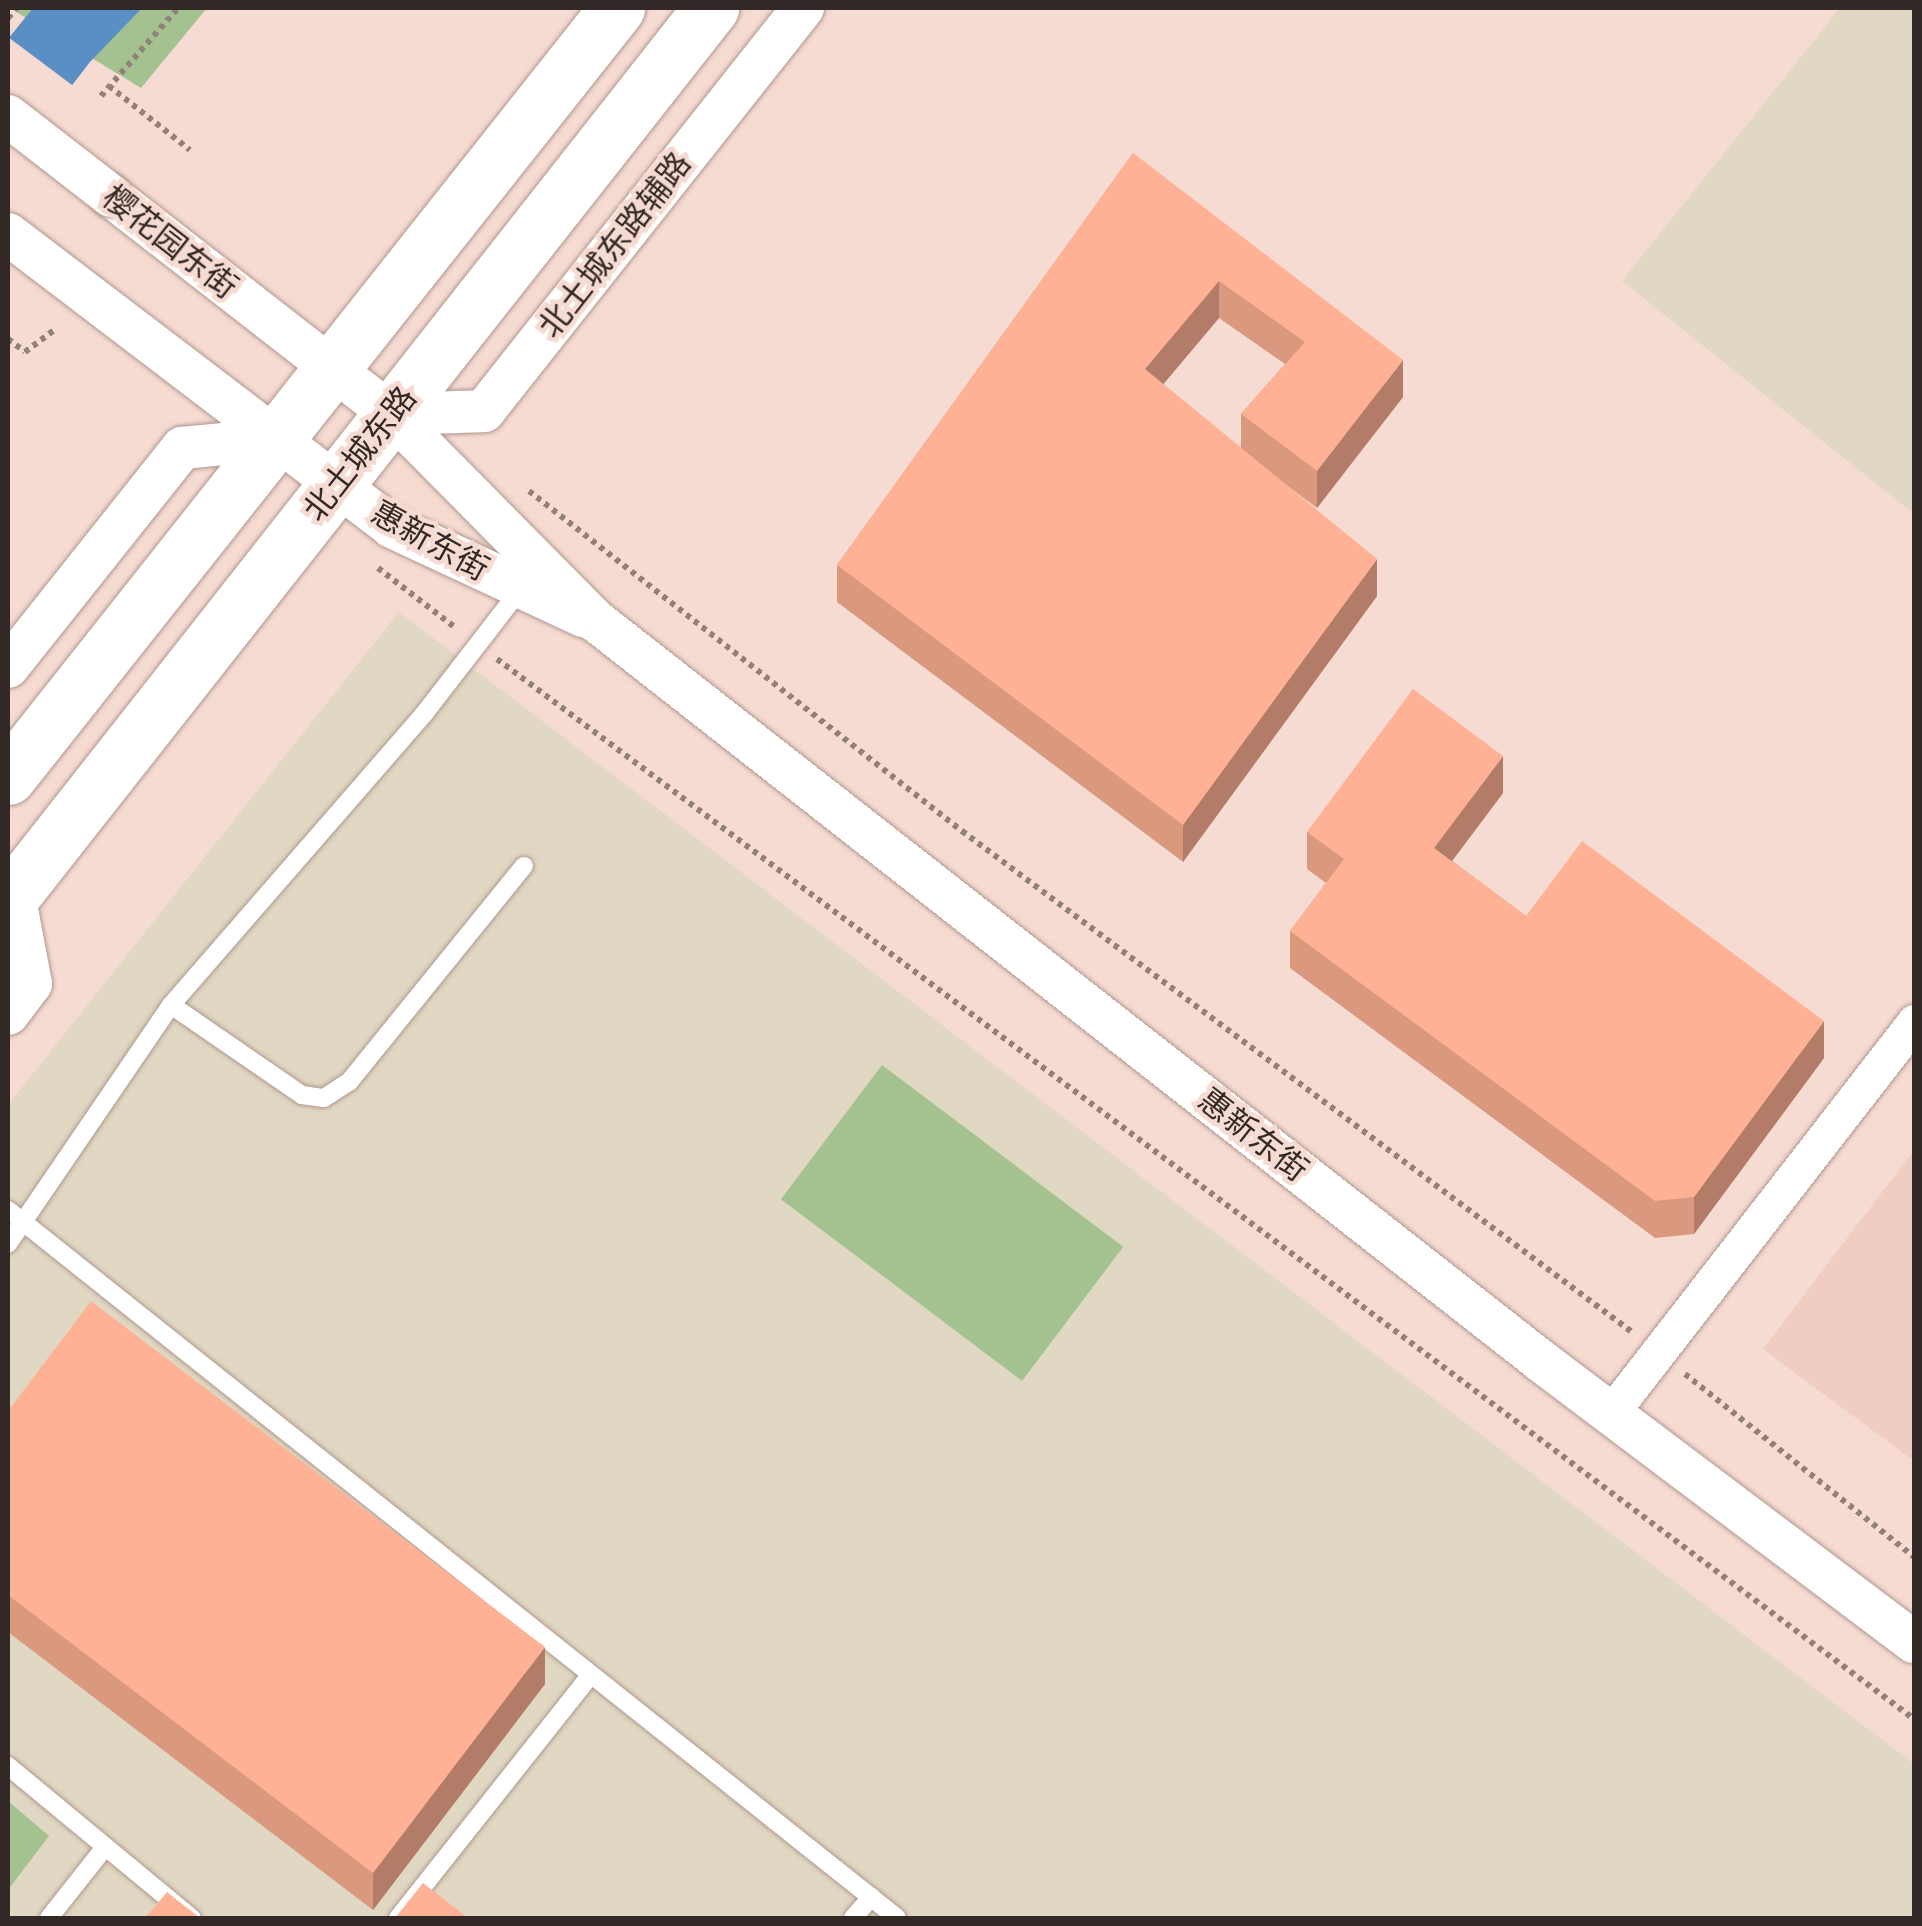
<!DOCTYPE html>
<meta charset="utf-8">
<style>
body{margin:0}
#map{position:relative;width:1922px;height:1926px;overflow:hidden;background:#f6dbd2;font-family:"Work Sans","Noto Sans SC",sans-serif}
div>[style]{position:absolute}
.built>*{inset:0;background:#efcec1}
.education>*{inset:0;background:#e0d8c2}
.green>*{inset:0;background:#a4c190;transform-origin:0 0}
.water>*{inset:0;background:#5a8fc5}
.pier>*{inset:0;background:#f6dbd2}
.path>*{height:6px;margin-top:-3px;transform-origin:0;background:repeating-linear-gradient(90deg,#92807a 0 5px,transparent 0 10px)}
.roads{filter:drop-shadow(0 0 2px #b1988f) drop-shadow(0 0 2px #b1988f)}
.service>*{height:18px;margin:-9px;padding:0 9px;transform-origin:9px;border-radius:9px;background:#fff}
.minor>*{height:35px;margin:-17.5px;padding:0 17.5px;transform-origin:17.5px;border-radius:17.5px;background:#fff}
.tertiary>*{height:42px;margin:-21px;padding:0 21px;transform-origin:21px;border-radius:21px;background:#fff}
.primary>*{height:55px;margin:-27.5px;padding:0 27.5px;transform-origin:27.5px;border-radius:27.5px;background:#fff}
.bridges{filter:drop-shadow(0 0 2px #b1988f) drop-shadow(0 0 2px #b1988f)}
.tertiary-bridge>*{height:42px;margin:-21px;padding:0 21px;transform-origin:21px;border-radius:21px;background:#fff}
.wall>*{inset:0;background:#da987f}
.shaded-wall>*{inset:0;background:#b27c68}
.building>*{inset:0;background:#feb194}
span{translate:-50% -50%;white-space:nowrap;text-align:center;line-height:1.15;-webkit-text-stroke:9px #f6dbd2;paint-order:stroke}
.street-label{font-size:32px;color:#322825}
.frame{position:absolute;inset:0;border:10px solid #322825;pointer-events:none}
</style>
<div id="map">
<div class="built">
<div style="clip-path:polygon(1914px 1150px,1914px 1461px,1763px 1349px)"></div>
</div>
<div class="education">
<div style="clip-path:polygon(1840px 8px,1914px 8px,1914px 514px,1622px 281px)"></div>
<div style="clip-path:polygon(399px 612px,1914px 1764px,1914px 1918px,8px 1918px,8px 1105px)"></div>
</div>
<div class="green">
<div style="clip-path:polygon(10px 8px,207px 8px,141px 88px)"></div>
<div style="left:882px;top:1065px;width:302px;height:168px;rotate:37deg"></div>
<div style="clip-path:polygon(8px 1801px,49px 1836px,8px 1890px)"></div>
</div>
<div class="water">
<div style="clip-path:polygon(33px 8px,142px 8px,90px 62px,8px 168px,8px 39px)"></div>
</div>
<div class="pier">
<div style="clip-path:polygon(8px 37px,76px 88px,8px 173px)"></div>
</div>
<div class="path">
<div style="left:8px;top:18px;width:13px;rotate:-51deg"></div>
<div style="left:109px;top:86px;width:103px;rotate:38.3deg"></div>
<div style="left:101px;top:96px;width:117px;rotate:-48.8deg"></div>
<div style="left:8px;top:339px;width:21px;rotate:37deg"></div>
<div style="left:25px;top:352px;width:38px;rotate:-37deg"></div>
<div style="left:529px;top:491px;width:551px;rotate:38.14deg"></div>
<div style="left:962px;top:831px;width:837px;rotate:36.79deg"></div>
<div style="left:378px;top:568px;width:98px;rotate:37.6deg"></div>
<div style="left:497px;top:659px;width:1770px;rotate:36.8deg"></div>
<div style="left:1685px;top:1374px;width:293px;rotate:38.6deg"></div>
</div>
<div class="roads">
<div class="service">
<div style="left:171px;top:1005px;width:159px;rotate:34.5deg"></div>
<div style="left:302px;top:1095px;width:22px;rotate:8deg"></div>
<div style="left:324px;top:1098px;width:30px;rotate:-33deg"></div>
<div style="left:349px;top:1082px;width:278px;rotate:-51deg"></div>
<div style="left:8px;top:1210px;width:1136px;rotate:38.53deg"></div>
<div style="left:8px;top:1244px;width:289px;rotate:-55.7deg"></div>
<div style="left:171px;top:1005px;width:386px;rotate:-49deg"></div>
<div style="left:424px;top:714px;width:157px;rotate:-52.3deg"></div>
<div style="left:8px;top:1766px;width:239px;rotate:39.6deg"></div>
<div style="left:49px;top:1918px;width:90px;rotate:-51.7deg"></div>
<div style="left:398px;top:1918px;width:308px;rotate:-51.6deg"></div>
<div style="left:853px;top:1918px;width:28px;rotate:-49deg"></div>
</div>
<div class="minor">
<div style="left:1611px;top:1413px;width:495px;rotate:-52.2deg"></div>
</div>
<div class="tertiary">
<div style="left:111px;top:196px;width:355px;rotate:37.9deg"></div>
<div style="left:391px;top:414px;width:291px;rotate:45.3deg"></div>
<div style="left:596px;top:621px;width:1200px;rotate:38.06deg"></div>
<div style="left:1541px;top:1361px;width:467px;rotate:37deg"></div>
<div style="left:8px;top:234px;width:483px;rotate:37.3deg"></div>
<div style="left:392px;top:527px;width:211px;rotate:25deg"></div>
<div style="left:391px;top:414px;width:93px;rotate:-1.8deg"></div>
<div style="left:484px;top:411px;width:514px;rotate:-51.64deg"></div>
<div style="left:8px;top:667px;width:280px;rotate:-51.5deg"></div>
<div style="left:182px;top:448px;width:94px;rotate:-5.5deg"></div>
<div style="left:8px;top:1014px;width:38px;rotate:-53deg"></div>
<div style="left:31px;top:984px;width:93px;rotate:-100.6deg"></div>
</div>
<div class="primary">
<div style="left:8px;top:777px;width:981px;rotate:-51.62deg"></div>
<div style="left:8px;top:901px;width:1137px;rotate:-51.79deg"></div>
</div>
</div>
<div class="bridges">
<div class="tertiary-bridge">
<div style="left:8px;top:116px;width:130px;rotate:37.8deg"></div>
</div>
</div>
<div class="wall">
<div style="clip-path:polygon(evenodd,1133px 153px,1403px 397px,1317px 508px,1285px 484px,1377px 596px,1183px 862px,837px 602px,837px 565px,1133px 153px,1219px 318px,1285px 364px,1241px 414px,1241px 448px,1163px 384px,1219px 318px)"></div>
<div style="clip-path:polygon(1503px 793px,1452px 861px,1526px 916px,1824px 1058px,1694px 1234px,1655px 1238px,1290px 968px,1290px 931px,1326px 883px,1307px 869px,1307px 832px)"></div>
<div style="clip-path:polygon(8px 1411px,545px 1684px,373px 1910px,8px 1632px)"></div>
</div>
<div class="shaded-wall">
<div style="clip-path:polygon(1219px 281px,1219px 318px,1145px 406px,1145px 369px)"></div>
<div style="clip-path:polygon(1403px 360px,1403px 397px,1317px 508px,1317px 471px)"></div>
<div style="clip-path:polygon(1377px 559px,1377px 596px,1183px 862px,1183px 825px)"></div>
<div style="clip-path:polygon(1503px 756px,1503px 793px,1434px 885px,1434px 848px)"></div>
<div style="clip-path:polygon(1824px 1021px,1824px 1058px,1694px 1234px,1694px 1197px)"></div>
<div style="clip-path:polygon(545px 1647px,545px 1684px,373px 1910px,373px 1873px)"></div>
</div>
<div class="building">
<div style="clip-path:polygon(1133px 153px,1403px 360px,1317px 471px,1241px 414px,1305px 342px,1219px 281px,1145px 369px,1377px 559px,1183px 825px,837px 565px)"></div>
<div style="clip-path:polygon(1413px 689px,1503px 756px,1434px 848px,1526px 916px,1582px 841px,1824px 1021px,1694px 1197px,1655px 1201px,1290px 931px,1344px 859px,1307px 832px)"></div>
<div style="clip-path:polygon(91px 1301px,545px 1647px,373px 1873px,8px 1595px,8px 1411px)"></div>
<div style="clip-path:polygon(423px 1883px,468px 1918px,395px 1918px)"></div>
<div style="clip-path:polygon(167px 1892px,200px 1918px,145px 1918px)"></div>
</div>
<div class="street-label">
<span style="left:170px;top:242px;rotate:38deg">樱花园东街</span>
<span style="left:615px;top:245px;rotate:-52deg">北土城东路辅路</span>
<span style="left:360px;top:454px;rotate:-52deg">北土城东路</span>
<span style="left:430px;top:541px;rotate:29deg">惠新东街</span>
<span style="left:1253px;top:1135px;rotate:38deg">惠新东街</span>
</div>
<div class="frame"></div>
</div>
